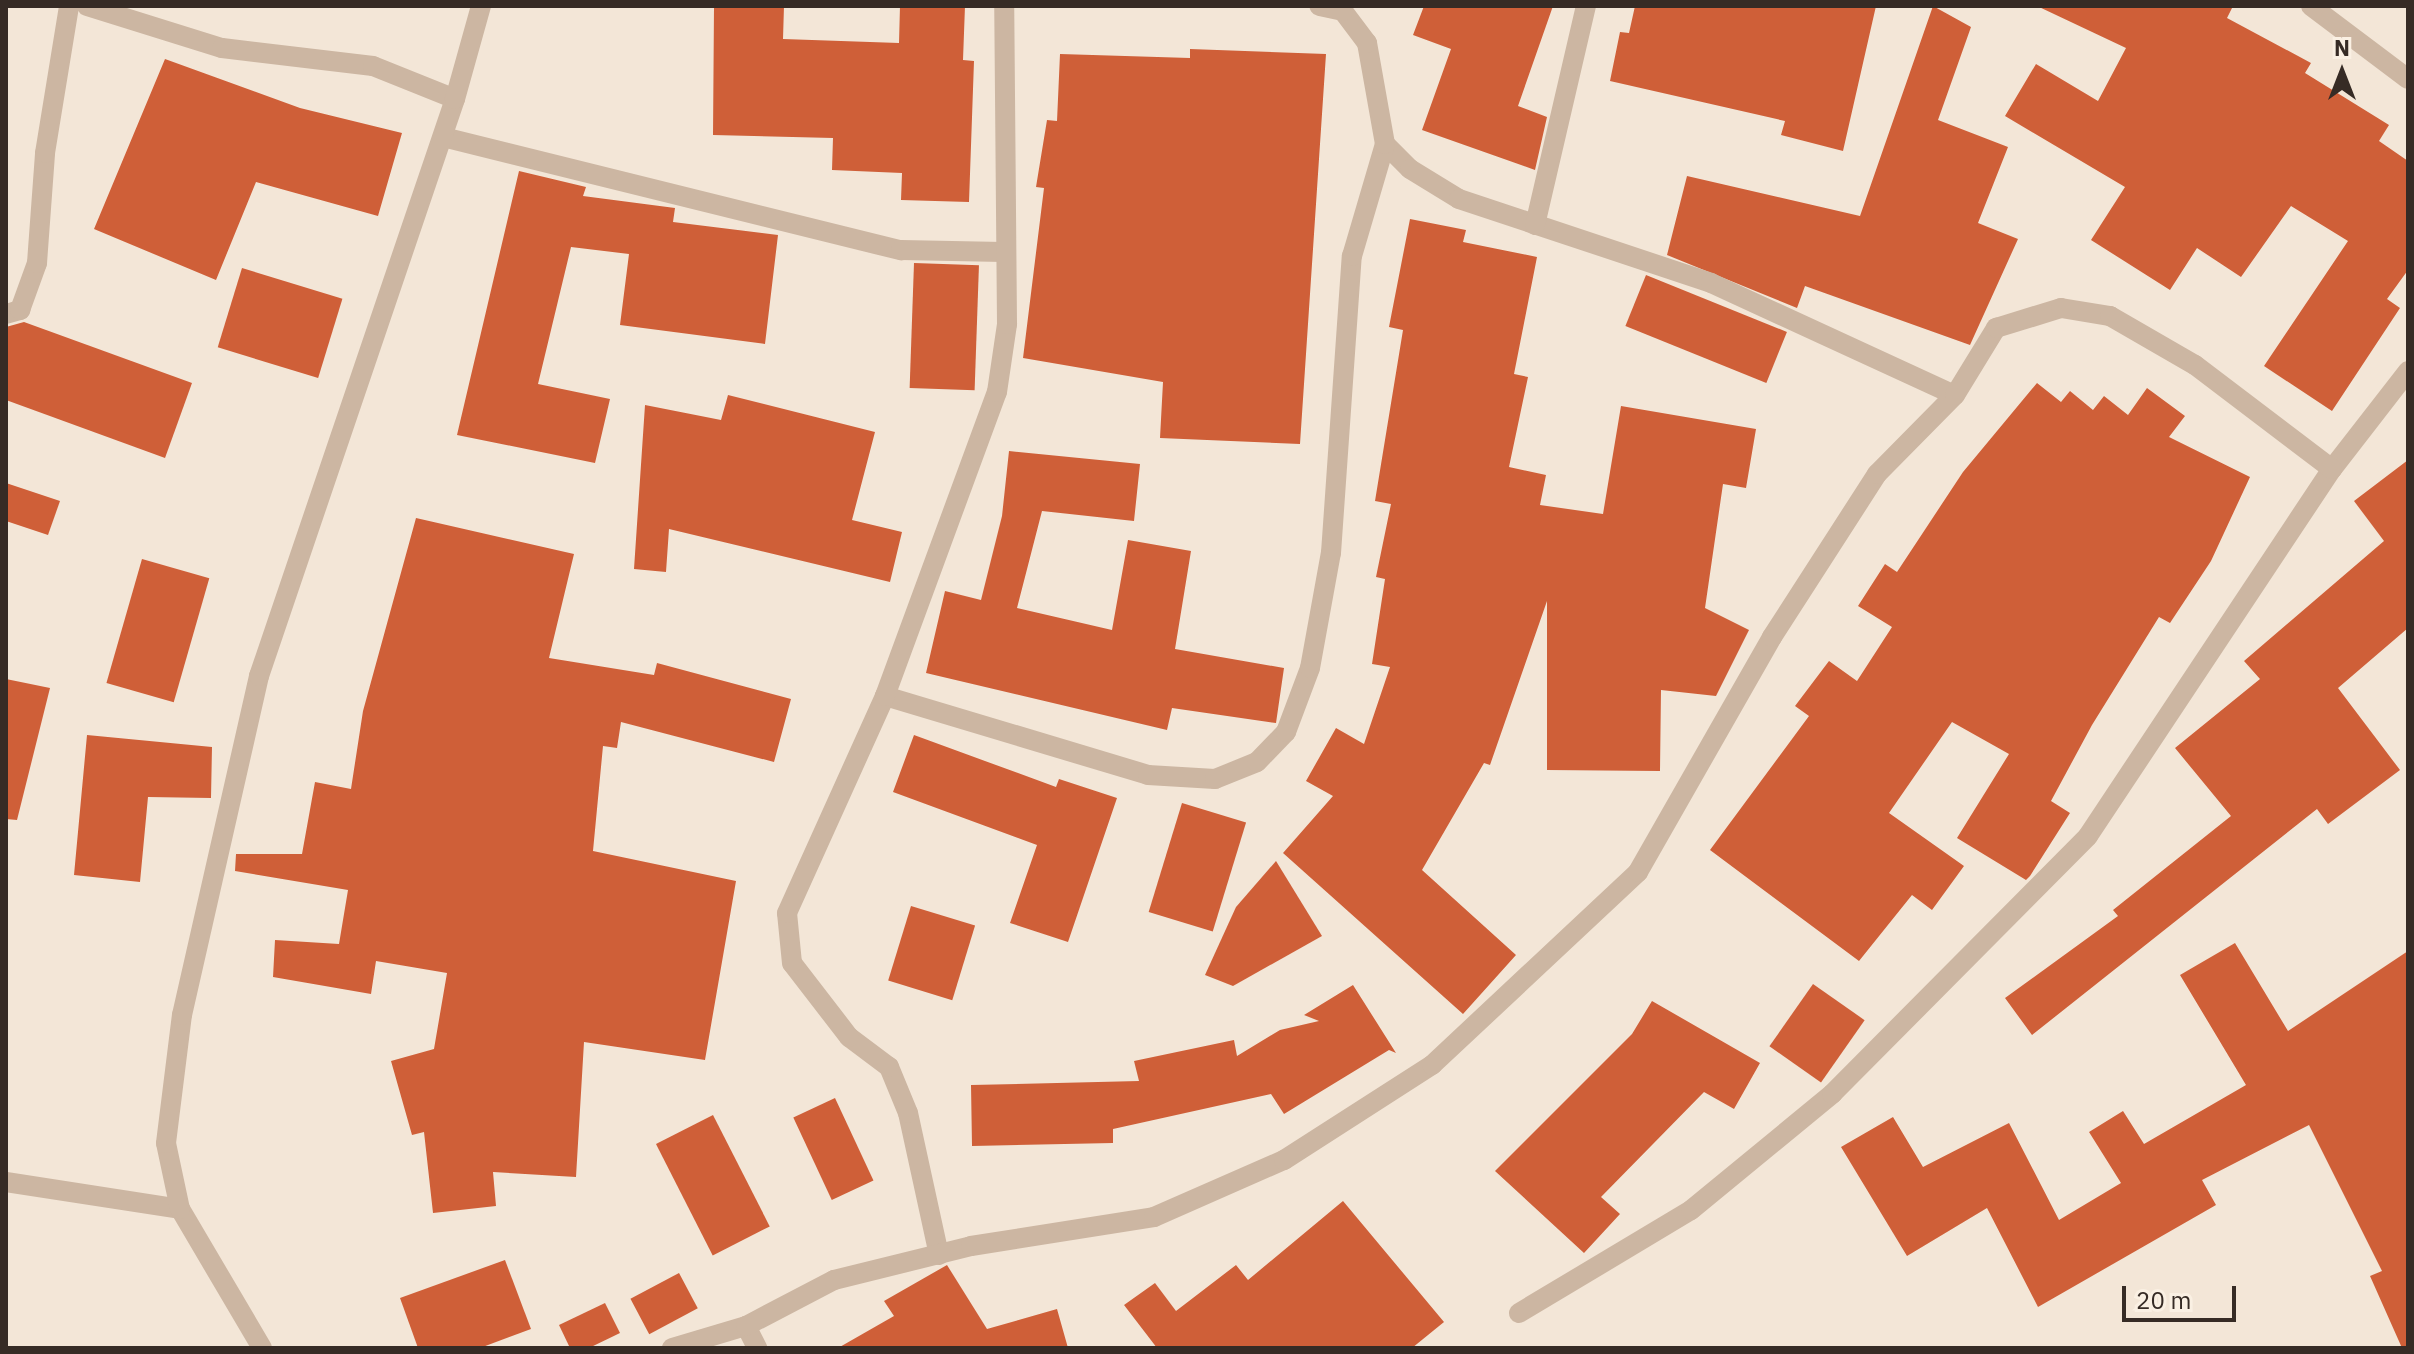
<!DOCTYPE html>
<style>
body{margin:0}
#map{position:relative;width:2414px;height:1354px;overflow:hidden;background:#f3e6d7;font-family:"IBM Plex Sans",sans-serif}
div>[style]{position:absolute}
.building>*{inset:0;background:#cf5f38;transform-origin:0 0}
.street>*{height:20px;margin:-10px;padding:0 10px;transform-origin:10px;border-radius:10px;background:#ccb6a2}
span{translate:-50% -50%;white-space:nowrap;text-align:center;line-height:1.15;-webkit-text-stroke:6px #faf0e3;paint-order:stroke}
.frame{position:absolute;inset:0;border:8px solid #362b25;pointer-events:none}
.north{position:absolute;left:2302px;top:32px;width:80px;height:80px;-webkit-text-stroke:6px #faf0e3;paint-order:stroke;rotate:0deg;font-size:22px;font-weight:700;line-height:32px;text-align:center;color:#362b25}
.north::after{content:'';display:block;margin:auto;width:28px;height:36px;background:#362b25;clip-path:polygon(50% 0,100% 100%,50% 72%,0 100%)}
.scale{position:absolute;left:2122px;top:1286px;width:114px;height:36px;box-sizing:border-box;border:4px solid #362b25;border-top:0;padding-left:10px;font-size:24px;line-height:28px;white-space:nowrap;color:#362b25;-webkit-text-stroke:6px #faf0e3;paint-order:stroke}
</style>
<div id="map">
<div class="building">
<div style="clip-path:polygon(714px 6px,784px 6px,783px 39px,899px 43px,900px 6px,965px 6px,963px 60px,974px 61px,969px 202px,901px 200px,902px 173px,832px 170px,833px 138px,713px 135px)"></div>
<div style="clip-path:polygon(1424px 6px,1553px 6px,1518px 106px,1547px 117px,1535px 170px,1422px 130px,1451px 49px,1413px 35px)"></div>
<div style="clip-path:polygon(1635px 6px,1876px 6px,1843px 151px,1781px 135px,1785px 121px,1610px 81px,1620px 32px,1629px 33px)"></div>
<div style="clip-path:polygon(1933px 6px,1971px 27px,1938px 120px,2008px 147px,1978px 223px,2018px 239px,1970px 345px,1805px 286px,1797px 308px,1667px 255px,1687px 176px,1860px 216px)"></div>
<div style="clip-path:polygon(2037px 6px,2233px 6px,2227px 18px,2311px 63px,2305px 73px,2389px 125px,2379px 141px,2408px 161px,2408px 270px,2387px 299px,2400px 308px,2332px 411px,2264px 366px,2348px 241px,2291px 206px,2241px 277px,2197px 248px,2170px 290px,2091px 240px,2125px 187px,2005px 116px,2036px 64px,2098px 101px,2126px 48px)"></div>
<div style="clip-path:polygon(1190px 49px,1326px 54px,1300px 444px,1160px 438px,1163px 382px,1023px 358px,1044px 188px,1036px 187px,1047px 120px,1057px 121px,1060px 54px,1190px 58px)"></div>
<div style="clip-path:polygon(165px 59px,300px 108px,402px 133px,378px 216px,256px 182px,216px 280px,94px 229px)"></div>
<div style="clip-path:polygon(519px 171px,586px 187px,583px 196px,675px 208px,673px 222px,778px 235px,765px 344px,620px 325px,629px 254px,571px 247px,538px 384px,610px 399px,595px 463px,457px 435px)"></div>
<div style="clip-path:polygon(1410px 219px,1466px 230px,1463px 242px,1537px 257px,1514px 374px,1528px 377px,1509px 467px,1546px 475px,1540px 505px,1603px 514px,1621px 406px,1756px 429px,1746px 488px,1723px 484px,1705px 608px,1749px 630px,1716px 696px,1661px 690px,1660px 771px,1547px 770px,1547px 601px,1490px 765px,1484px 763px,1422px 870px,1516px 955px,1463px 1014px,1283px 853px,1333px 796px,1306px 781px,1336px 728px,1364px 744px,1390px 667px,1372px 664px,1385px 579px,1376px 577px,1391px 504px,1375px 501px,1403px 330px,1389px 327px)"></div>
<div style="left:914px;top:263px;width:65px;height:125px;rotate:2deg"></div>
<div style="left:242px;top:268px;width:105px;height:83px;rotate:17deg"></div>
<div style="left:1646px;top:275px;width:152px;height:55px;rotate:22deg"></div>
<div style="clip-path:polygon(24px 322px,192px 383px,165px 458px,6px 400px,6px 327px)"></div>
<div style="clip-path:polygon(2037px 383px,2061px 402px,2070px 391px,2093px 410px,2104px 396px,2128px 415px,2147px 388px,2185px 416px,2169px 437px,2250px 477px,2211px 561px,2170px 623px,2159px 617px,2092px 725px,2051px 801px,2070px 813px,2030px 876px,2026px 880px,1957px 838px,2009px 754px,1952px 722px,1889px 813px,1964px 866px,1932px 910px,1912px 895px,1859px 961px,1710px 850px,1809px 716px,1795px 706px,1829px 661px,1857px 681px,1892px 627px,1858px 606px,1885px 564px,1897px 572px,1963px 472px)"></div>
<div style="clip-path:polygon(728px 395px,875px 432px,852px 520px,902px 532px,890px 582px,669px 529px,666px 572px,634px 569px,645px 405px,721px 420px)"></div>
<div style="clip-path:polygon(1009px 451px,1140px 464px,1134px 521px,1042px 511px,1017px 608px,1112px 630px,1128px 540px,1191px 551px,1175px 649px,1284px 668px,1276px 723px,1172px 708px,1167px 730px,926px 673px,945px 591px,981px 600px,1002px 516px)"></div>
<div style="clip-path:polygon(2408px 460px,2408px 628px,2338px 688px,2400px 770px,2328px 824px,2317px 809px,2032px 1035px,2005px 998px,2118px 916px,2113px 910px,2231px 816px,2175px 748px,2260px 679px,2244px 661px,2384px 541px,2354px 501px)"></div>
<div style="clip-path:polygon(6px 483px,60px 501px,48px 535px,6px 521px)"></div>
<div style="clip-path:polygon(416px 518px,574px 554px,549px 658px,654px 675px,657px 663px,791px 699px,774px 762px,621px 722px,617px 748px,603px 746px,593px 851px,736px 881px,705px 1060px,584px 1042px,576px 1177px,493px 1172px,496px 1206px,433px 1213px,424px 1132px,412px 1135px,391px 1061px,434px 1049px,447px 973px,376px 961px,371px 994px,273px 977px,275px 940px,339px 944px,348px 890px,235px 871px,236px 854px,302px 854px,315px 782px,351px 789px,363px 711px)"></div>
<div style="left:142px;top:559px;width:70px;height:129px;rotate:16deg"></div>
<div style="clip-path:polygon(6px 679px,50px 688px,17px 820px,6px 819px)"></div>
<div style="clip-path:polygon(87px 735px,212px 747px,211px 798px,148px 797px,140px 882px,74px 875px)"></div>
<div style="clip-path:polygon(914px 735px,1056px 787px,1059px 779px,1117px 798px,1068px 942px,1010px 923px,1037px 845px,893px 792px)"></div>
<div style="left:1182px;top:803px;width:67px;height:114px;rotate:17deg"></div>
<div style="clip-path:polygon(1276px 861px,1322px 936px,1233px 986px,1205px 975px,1236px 907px)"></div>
<div style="left:911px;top:906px;width:67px;height:78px;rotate:17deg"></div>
<div style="clip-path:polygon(2235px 943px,2288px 1031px,2408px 951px,2408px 1348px,2402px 1348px,2370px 1276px,2382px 1271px,2309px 1125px,2202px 1180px,2216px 1205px,2038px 1307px,1987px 1208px,1907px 1256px,1841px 1147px,1893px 1117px,1923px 1167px,2009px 1123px,2059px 1220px,2121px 1183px,2089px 1132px,2123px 1111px,2144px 1144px,2246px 1085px,2180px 975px)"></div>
<div style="left:1813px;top:984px;width:63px;height:76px;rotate:35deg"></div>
<div style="clip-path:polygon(1353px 985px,1396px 1053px,1389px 1050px,1284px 1114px,1271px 1094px,1113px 1129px,1113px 1143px,972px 1146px,971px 1085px,1139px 1081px,1134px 1061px,1234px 1040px,1237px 1056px,1280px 1030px,1319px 1021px,1304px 1015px)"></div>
<div style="clip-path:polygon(1652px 1001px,1760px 1063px,1734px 1109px,1704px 1092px,1601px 1197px,1620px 1214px,1584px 1253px,1495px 1171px,1632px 1034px)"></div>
<div style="left:835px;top:1098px;width:91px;height:46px;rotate:65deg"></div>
<div style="left:713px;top:1115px;width:125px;height:64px;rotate:63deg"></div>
<div style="clip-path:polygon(1343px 1201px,1444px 1322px,1412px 1348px,1157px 1348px,1124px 1305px,1155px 1283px,1176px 1311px,1236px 1265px,1248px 1280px)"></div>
<div style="clip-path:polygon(505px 1260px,531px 1329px,480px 1348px,418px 1348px,400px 1298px)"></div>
<div style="clip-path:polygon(947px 1265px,987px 1329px,1057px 1309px,1068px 1348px,838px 1348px,894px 1316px,884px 1301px)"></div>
<div style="left:679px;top:1273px;width:40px;height:55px;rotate:62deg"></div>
<div style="clip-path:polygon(605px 1303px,620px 1333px,589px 1348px,570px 1348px,559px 1325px)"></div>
</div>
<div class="street">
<div style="left:87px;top:6px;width:141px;rotate:17.3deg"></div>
<div style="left:222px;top:48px;width:152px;rotate:6.8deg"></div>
<div style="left:373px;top:66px;width:88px;rotate:21.9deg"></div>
<div style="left:2311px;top:6px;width:121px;rotate:37deg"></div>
<div style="left:443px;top:137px;width:472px;rotate:13.9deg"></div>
<div style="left:901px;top:250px;width:102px;rotate:1.1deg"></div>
<div style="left:1385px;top:144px;width:35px;rotate:45deg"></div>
<div style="left:1410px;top:169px;width:57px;rotate:31.5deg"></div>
<div style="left:1459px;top:199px;width:266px;rotate:18.4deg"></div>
<div style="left:1711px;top:283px;width:268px;rotate:24.7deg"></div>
<div style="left:1535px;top:225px;width:225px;rotate:-76.9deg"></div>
<div style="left:6px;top:314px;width:15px;rotate:-16deg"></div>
<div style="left:20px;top:310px;width:50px;rotate:-70.1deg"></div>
<div style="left:37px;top:263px;width:110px;rotate:-85.8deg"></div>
<div style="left:45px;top:153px;width:149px;rotate:-80.7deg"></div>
<div style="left:885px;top:696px;width:275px;rotate:16.7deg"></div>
<div style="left:1148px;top:775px;width:67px;rotate:3.4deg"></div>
<div style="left:1215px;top:779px;width:45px;rotate:-22deg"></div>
<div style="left:1257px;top:762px;width:42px;rotate:-46deg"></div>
<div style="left:1286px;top:732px;width:68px;rotate:-69.4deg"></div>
<div style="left:1310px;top:668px;width:117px;rotate:-79.7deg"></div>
<div style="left:1331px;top:553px;width:298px;rotate:-86deg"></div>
<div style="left:1352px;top:256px;width:117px;rotate:-73.6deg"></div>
<div style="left:1385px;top:144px;width:103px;rotate:-100.1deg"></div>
<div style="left:1367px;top:43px;width:40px;rotate:-127deg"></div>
<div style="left:1343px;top:11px;width:24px;rotate:-168deg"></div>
<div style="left:6px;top:1182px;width:176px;rotate:8.8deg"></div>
<div style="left:939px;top:1255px;width:145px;rotate:-102.3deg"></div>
<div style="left:908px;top:1113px;width:50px;rotate:-112.4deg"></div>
<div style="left:889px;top:1067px;width:50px;rotate:-143.1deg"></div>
<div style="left:849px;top:1037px;width:93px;rotate:-127.6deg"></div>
<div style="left:792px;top:963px;width:50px;rotate:-95.7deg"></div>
<div style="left:787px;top:913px;width:238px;rotate:-65.7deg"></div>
<div style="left:885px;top:696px;width:324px;rotate:-69.8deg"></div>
<div style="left:997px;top:392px;width:69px;rotate:-81.6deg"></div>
<div style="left:1007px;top:324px;width:318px;rotate:-90.5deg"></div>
<div style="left:1519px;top:1313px;width:200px;rotate:-30.9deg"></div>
<div style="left:1691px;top:1210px;width:183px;rotate:-39.4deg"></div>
<div style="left:1832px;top:1094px;width:363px;rotate:-45.2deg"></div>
<div style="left:2088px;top:836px;width:441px;rotate:-56.4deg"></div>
<div style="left:2332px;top:469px;width:124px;rotate:-52.2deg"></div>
<div style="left:746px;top:1326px;width:25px;rotate:63deg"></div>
<div style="left:262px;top:1348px;width:161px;rotate:-120.5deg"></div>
<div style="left:180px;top:1209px;width:67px;rotate:-102deg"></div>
<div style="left:166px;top:1143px;width:129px;rotate:-82.9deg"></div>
<div style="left:182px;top:1015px;width:348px;rotate:-77.2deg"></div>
<div style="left:259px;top:676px;width:609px;rotate:-71.24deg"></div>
<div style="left:455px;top:99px;width:97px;rotate:-74.4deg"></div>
<div style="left:672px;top:1348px;width:77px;rotate:-16.6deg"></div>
<div style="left:746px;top:1326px;width:99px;rotate:-27.6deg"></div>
<div style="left:834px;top:1280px;width:141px;rotate:-13.9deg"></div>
<div style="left:971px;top:1246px;width:185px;rotate:-9deg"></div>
<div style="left:1154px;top:1217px;width:142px;rotate:-23.7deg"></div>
<div style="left:1284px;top:1160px;width:176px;rotate:-32.7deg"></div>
<div style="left:1432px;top:1065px;width:282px;rotate:-43.1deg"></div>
<div style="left:1638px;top:872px;width:271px;rotate:-60.3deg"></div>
<div style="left:1772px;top:637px;width:194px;rotate:-57.2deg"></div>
<div style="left:1877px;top:474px;width:111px;rotate:-45.4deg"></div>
<div style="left:1955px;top:395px;width:79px;rotate:-58.5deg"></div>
<div style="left:1996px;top:328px;width:68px;rotate:-17.1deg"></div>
<div style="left:2061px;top:308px;width:50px;rotate:9.3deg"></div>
<div style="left:2110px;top:316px;width:98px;rotate:30deg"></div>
<div style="left:2195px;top:365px;width:172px;rotate:37.2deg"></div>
</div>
<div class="frame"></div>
<div class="north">N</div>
<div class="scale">20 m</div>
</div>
